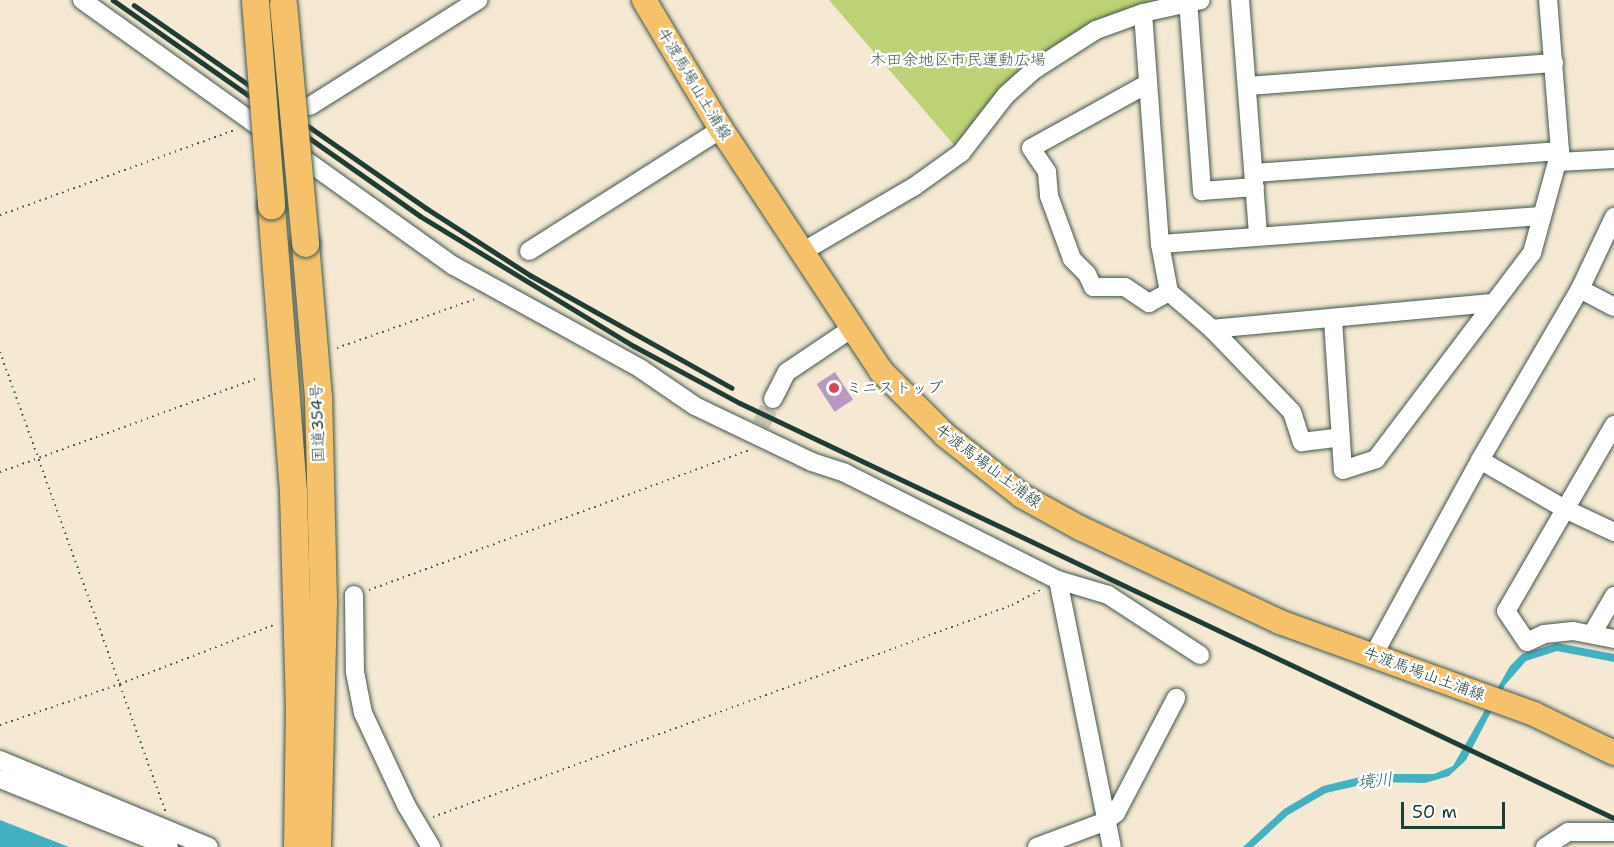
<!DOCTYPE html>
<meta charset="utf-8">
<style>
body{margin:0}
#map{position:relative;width:1614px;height:847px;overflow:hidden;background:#f5e9d3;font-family:"Shantell Sans","Klee One",sans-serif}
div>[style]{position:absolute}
.green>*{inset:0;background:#bdd276}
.water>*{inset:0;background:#44b1c1}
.building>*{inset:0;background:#b999c1;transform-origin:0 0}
.minor-tunnel>*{height:18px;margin-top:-9px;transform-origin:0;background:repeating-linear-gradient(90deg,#cac7b3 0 18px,transparent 0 27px)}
.path>*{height:2px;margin-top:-1px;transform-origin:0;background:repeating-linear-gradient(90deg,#3f574c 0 1.5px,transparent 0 6px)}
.roads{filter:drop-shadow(0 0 2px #3f574c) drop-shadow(0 0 2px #3f574c)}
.minor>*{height:18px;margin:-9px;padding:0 9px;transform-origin:9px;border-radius:9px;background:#fff}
.major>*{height:24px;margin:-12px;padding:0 12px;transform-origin:12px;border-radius:12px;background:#f6c16b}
.highway>*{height:27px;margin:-13.5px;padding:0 13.5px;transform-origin:13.5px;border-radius:13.5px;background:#f6c16b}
.rail>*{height:4.5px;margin:-2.25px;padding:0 2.25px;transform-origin:2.25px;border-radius:2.25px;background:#1f3d34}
.bridges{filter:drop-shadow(0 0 2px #3f574c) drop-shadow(0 0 2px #3f574c)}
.highway-bridge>*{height:27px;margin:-13.5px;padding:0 13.5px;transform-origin:13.5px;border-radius:13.5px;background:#f6c16b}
.dots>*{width:16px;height:16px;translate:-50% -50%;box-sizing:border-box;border:3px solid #fff;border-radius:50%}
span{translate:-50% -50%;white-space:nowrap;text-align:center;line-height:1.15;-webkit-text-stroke:5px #fff;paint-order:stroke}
.park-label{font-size:16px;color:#466244}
.street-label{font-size:16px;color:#1f3d34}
.poi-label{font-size:16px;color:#1f3d34}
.left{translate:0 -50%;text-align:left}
.water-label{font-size:18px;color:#2c6665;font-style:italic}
.scale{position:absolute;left:1401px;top:802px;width:104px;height:27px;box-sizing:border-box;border:3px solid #1f3d34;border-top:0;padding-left:8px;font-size:18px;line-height:21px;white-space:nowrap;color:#1f3d34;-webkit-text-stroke:4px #fff;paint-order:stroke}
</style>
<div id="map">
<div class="green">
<div style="clip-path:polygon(829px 0,1201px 0,1143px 13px,1034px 70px,961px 153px)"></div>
</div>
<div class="water">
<div style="clip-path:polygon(1557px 643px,1614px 654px,1614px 662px,1557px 651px,1526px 661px,1505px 685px,1466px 760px,1449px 776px,1425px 783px,1374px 782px,1326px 793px,1288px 815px,1253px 847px,1243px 847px,1284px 809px,1323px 786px,1372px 774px,1434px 774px,1453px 766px,1510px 666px,1522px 654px)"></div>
<div style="clip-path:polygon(0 820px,69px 847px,0 847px)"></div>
</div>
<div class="building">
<div style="left:835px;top:372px;width:33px;height:22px;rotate:57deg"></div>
</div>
<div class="minor-tunnel">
<div style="left:761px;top:425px;width:29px;rotate:-65deg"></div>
</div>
<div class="path">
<div style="left:0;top:215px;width:252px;rotate:-19.9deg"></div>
<div style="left:337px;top:348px;width:150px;rotate:-19.5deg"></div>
<div style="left:0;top:352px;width:488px;rotate:70.2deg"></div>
<div style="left:0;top:472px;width:275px;rotate:-20deg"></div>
<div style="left:369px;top:590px;width:405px;rotate:-20.2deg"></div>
<div style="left:0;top:725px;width:127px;rotate:-18.9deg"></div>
<div style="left:120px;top:684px;width:167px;rotate:-21deg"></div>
<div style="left:433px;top:817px;width:617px;rotate:-20.11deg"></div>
<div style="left:1012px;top:605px;width:34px;rotate:-28deg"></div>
</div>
<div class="roads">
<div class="minor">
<div style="left:82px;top:0;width:457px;rotate:35.6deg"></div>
<div style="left:454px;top:266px;width:213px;rotate:28.8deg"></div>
<div style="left:641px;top:369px;width:65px;rotate:34.4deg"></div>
<div style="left:695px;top:406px;width:130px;rotate:25.6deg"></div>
<div style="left:812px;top:462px;width:35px;rotate:18deg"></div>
<div style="left:845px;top:473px;width:238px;rotate:26.7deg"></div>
<div style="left:1058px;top:580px;width:52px;rotate:16.7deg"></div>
<div style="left:1108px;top:595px;width:110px;rotate:33.1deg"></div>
<div style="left:1188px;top:0;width:192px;rotate:85.8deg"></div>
<div style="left:1202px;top:191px;width:53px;rotate:-4.3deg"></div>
<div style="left:1240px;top:0;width:237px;rotate:85.6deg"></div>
<div style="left:1143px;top:13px;width:232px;rotate:85.8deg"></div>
<div style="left:1160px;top:244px;width:49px;rotate:79.4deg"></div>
<div style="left:1169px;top:292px;width:57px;rotate:40.7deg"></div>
<div style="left:1212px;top:329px;width:280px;rotate:-5.3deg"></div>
<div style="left:1147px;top:84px;width:132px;rotate:151.1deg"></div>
<div style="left:1031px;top:148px;width:29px;rotate:56deg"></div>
<div style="left:1047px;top:172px;width:24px;rotate:85deg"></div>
<div style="left:1049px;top:196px;width:67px;rotate:69.9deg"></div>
<div style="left:1072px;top:259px;width:21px;rotate:45deg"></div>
<div style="left:1087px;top:274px;width:14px;rotate:65deg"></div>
<div style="left:1093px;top:287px;width:32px"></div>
<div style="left:1125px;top:287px;width:29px;rotate:34deg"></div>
<div style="left:1149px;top:303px;width:23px;rotate:-29deg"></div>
<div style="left:1247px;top:86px;width:308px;rotate:-4.3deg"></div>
<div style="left:310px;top:106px;width:199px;rotate:-32.2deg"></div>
<div style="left:1558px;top:162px;width:56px;rotate:-3.1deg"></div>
<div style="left:1254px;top:173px;width:307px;rotate:-4.1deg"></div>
<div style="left:1160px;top:244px;width:383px;rotate:-4.2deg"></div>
<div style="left:529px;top:251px;width:227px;rotate:-32.4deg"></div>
<div style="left:802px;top:252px;width:131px;rotate:-30.3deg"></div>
<div style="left:915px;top:186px;width:57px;rotate:-35.7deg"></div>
<div style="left:961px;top:153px;width:73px;rotate:-52.2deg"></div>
<div style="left:1006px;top:95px;width:38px;rotate:-42deg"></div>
<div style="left:1034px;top:70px;width:74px;rotate:-32.8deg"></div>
<div style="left:1096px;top:30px;width:50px;rotate:-19.9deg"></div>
<div style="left:1143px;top:13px;width:59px;rotate:-12.6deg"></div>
<div style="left:1580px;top:289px;width:38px;rotate:28deg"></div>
<div style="left:1333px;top:320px;width:150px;rotate:86.2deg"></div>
<div style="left:1343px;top:470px;width:35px;rotate:-18deg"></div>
<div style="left:1376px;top:459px;width:258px;rotate:-52.9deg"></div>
<div style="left:1532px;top:253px;width:106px;rotate:-74.6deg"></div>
<div style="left:1560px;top:151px;width:151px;rotate:-94.5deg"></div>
<div style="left:1212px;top:329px;width:115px;rotate:46.1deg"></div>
<div style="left:1292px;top:412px;width:32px;rotate:72deg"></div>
<div style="left:1302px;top:442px;width:39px;rotate:-7deg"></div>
<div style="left:773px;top:399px;width:30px;rotate:-63deg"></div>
<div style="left:787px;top:372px;width:77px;rotate:-33.9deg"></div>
<div style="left:1614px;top:425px;width:215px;rotate:120.1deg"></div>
<div style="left:1506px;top:611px;width:37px;rotate:56deg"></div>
<div style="left:1527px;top:642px;width:19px;rotate:-25deg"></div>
<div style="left:1544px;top:634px;width:29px;rotate:-6deg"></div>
<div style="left:1573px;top:631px;width:42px;rotate:11deg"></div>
<div style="left:1480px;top:460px;width:98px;rotate:30deg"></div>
<div style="left:1565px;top:509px;width:54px;rotate:25.1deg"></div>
<div style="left:1058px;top:580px;width:272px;rotate:78.6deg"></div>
<div style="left:354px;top:595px;width:77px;rotate:89.3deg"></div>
<div style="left:355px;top:672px;width:42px;rotate:79deg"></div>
<div style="left:363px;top:713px;width:102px;rotate:64.9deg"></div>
<div style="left:406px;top:805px;width:49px;rotate:59.2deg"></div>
<div style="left:1592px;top:634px;width:44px;rotate:-59.9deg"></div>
<div style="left:1374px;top:654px;width:221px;rotate:-61.3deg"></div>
<div style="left:1480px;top:460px;width:198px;rotate:-59.7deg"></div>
<div style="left:1580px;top:289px;width:80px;rotate:-64.7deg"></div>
<div style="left:0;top:760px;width:226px;rotate:22.6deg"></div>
<div style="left:0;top:779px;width:182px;rotate:21.9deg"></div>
<div style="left:1037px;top:847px;width:74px;rotate:-20.6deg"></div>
<div style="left:1106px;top:821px;width:13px;rotate:-39deg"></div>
<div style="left:1116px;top:813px;width:130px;rotate:-62.4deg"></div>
<div style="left:1545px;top:847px;width:27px;rotate:-33deg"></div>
<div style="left:1568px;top:832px;width:46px"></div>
</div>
<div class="major">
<div style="left:644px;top:0;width:150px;rotate:59.2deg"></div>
<div style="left:721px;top:129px;width:290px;rotate:56.5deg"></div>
<div style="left:881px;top:371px;width:91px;rotate:45deg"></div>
<div style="left:945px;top:435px;width:98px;rotate:38.4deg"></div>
<div style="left:1022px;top:496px;width:66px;rotate:28.9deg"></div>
<div style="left:1080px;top:528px;width:221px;rotate:25.2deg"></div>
<div style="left:1280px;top:622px;width:270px;rotate:19.9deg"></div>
<div style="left:1534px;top:714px;width:89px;rotate:26deg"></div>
</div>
<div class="highway">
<div style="left:271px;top:205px;width:288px;rotate:85.6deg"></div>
<div style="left:293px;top:492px;width:213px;rotate:88.4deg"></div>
<div style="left:299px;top:705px;width:142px;rotate:90.8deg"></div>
<div style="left:305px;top:243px;width:155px;rotate:85.2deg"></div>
<div style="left:318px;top:397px;width:205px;rotate:88.6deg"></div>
<div style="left:323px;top:602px;width:245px;rotate:91.4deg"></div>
</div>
</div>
<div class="rail">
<div style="left:113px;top:0;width:375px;rotate:35.1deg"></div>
<div style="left:420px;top:216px;width:250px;rotate:31.3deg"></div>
<div style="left:634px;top:346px;width:120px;rotate:28.3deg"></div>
<div style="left:740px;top:403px;width:968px;rotate:25.4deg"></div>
<div style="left:134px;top:5px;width:356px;rotate:34.8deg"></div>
<div style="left:426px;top:208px;width:124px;rotate:32.8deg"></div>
<div style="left:530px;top:275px;width:231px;rotate:29.2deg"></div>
</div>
<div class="bridges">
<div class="highway-bridge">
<div style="left:255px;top:0;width:206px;rotate:85.5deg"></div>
<div style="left:283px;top:4px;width:240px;rotate:84.7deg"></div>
</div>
</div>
<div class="dots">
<div style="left:834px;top:388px;background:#d1495b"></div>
</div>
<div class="park-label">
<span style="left:958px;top:60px">木田余地区市民運動広場</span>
</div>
<div class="street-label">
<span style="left:694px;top:84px;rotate:59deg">牛渡馬場山土浦線</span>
<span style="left:318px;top:423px;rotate:-92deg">国道354号</span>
<span style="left:988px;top:466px;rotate:37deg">牛渡馬場山土浦線</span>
<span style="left:1424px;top:674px;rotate:20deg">牛渡馬場山土浦線</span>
</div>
<div class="poi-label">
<span class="left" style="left:846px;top:388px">ミニストップ</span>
</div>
<div class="water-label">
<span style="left:1375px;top:781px;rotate:-6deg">境川</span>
</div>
<div class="scale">50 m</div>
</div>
